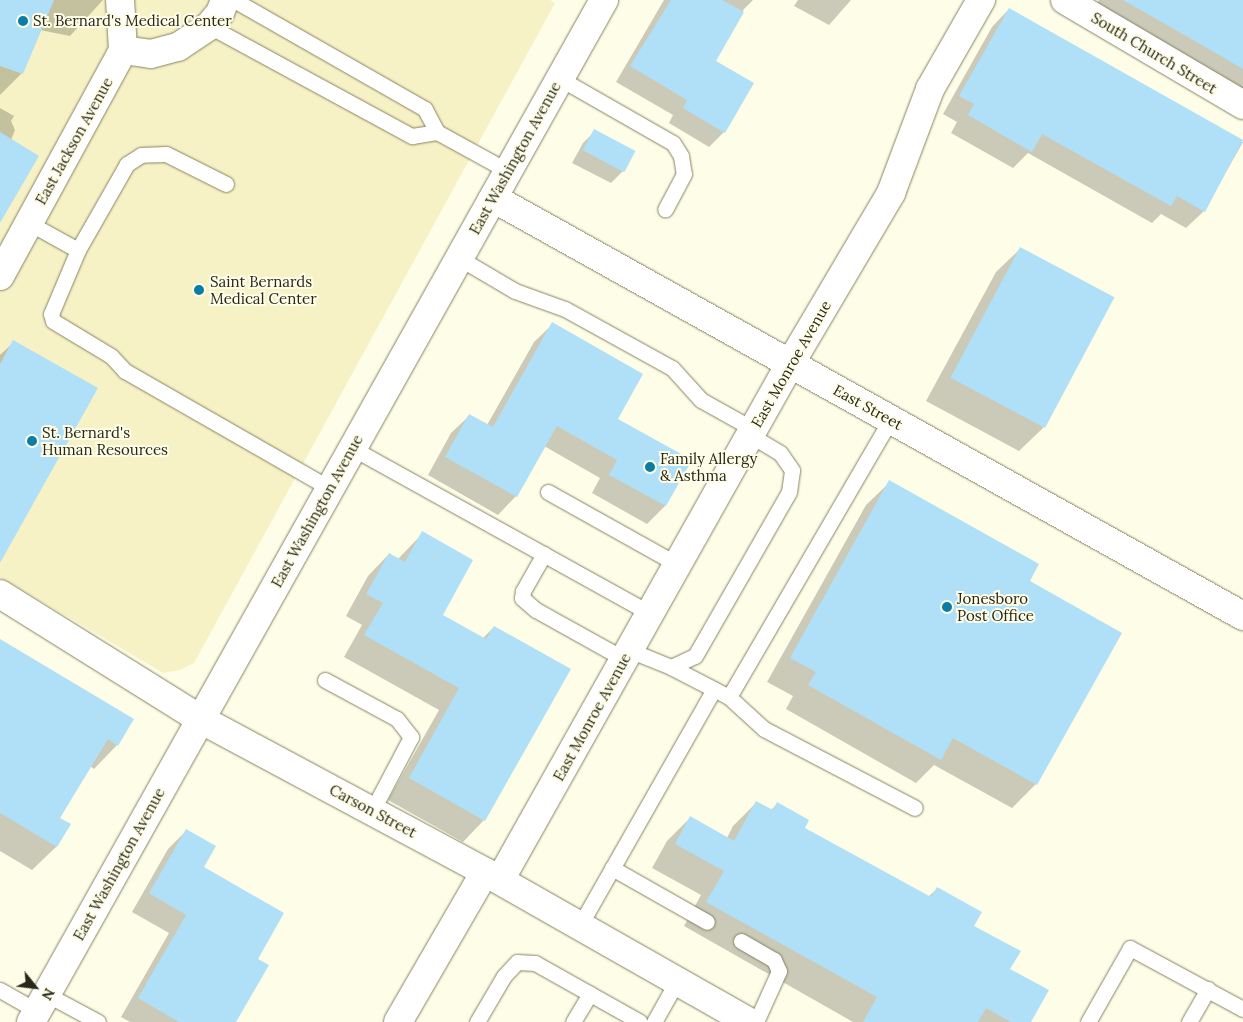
<!DOCTYPE html>
<style>
body{margin:0}
#map{position:relative;width:1243px;height:1022px;overflow:hidden;background:#fefde7;font-family:Lora,serif}
div>[style]{position:absolute}
.built>*{inset:0;background:#f6f2c6}
.shadow>*{inset:0;background:#0003}
.building>*{inset:0;background:#afe0f8;transform-origin:0 0}
.roads{filter:drop-shadow(0 0 1px #868362) drop-shadow(0 0 1px #868362)}
.lane>*{height:15px;margin:-7.5px;padding:0 7.5px;transform-origin:7.5px;border-radius:7.5px;background:#fff}
.street>*{height:28px;margin:-14px;padding:0 14px;transform-origin:14px;border-radius:14px;background:#fff}
.secondary>*{height:28px;margin:-14px;padding:0 14px;transform-origin:14px;border-radius:14px;background:#fff}
.dots>*{width:14px;height:14px;translate:-50% -50%;box-sizing:border-box;border:2px solid #fefde7;border-radius:50%}
span{translate:-50% -50%;white-space:nowrap;text-align:center;line-height:1.15;-webkit-text-stroke:4px #fefde7;paint-order:stroke}
.poi-label{font-size:15px;color:#29271a}
.left{translate:0 -50%;text-align:left}
.street-label{font-size:15px;color:#29271a}
.north{position:absolute;left:10px;top:962px;width:50px;height:50px;-webkit-text-stroke:4px #fefde7;paint-order:stroke;rotate:119deg;font-size:14px;font-weight:700;line-height:20px;text-align:center;color:#29271a}
.north::after{content:'';display:block;margin:auto;width:18px;height:22px;background:#29271a;clip-path:polygon(50% 0,100% 100%,50% 72%,0 100%)}
</style>
<div id="map">
<div class="built">
<div style="clip-path:polygon(0 0,550px 0,555px 3px,194px 663px,180px 670px,163px 673px,0 577px)"></div>
</div>
<div class="shadow">
<div style="clip-path:polygon(0 0,103px 0,70px 36px,40px 30px,22px 73px,0 95px)"></div>
<div style="clip-path:polygon(664px 0,753px 0,744px 9px,714px 61px,724px 132px,709px 147px,669px 123px,673px 115px,616px 82px)"></div>
<div style="clip-path:polygon(798px 0,851px 0,829px 25px,794px 6px)"></div>
<div style="clip-path:polygon(1099px 0,1243px 0,1243px 96px,1093px 10px)"></div>
<div style="clip-path:polygon(1009px 9px,1243px 142px,1204px 211px,1186px 228px,1161px 214px,1152px 223px,1028px 153px,1013px 168px,951px 133px,957px 122px,943px 114px,992px 27px)"></div>
<div style="clip-path:polygon(0 108px,14px 116px,11px 121px,15px 130px,11px 140px,0 217px)"></div>
<div style="clip-path:polygon(595px 131px,623px 171px,611px 183px,572px 163px,583px 143px)"></div>
<div style="clip-path:polygon(1020px 249px,1113px 299px,1043px 428px,1019px 451px,926px 401px,996px 272px)"></div>
<div style="clip-path:polygon(553px 324px,616px 420px,690px 460px,665px 506px,647px 524px,592px 493px,600px 478px,544px 446px,516px 496px,498px 515px,428px 475px,451px 433px,470px 415px,487px 425px,534px 342px)"></div>
<div style="clip-path:polygon(14px 342px,0 557px,0 355px)"></div>
<div style="clip-path:polygon(890px 482px,1028px 581px,1120px 633px,1036px 784px,1012px 808px,934px 765px,916px 783px,786px 709px,793px 696px,767px 682px,866px 505px)"></div>
<div style="clip-path:polygon(423px 533px,441px 615px,483px 638px,494px 627px,484px 820px,463px 842px,388px 800px,439px 710px,344px 657px,362px 625px,346px 616px,368px 576px,389px 554px,398px 559px)"></div>
<div style="clip-path:polygon(0 641px,117px 745px,94px 769px,90px 766px,59px 819px,69px 825px,56px 847px,32px 870px,0 851px)"></div>
<div style="clip-path:polygon(756px 803px,770px 811px,778px 803px,803px 828px,928px 897px,937px 889px,1009px 969px,1030px 1022px,853px 1022px,684px 926px,701px 895px,652px 868px,667px 841px,690px 818px,727px 838px,733px 826px)"></div>
<div style="clip-path:polygon(186px 831px,203px 868px,256px 959px,235px 1022px,130px 1022px,121px 1017px,169px 933px,132px 912px,168px 849px)"></div>
</div>
<div class="building">
<div style="clip-path:polygon(0 0,54px 0,23px 74px,0 66px)"></div>
<div style="clip-path:polygon(671px 0,722px 0,744px 12px,716px 61px,754px 83px,725px 133px,683px 108px,687px 100px,630px 66px)"></div>
<div style="clip-path:polygon(1123px 0,1243px 0,1243px 69px,1202px 45px)"></div>
<div style="clip-path:polygon(1009px 8px,1243px 140px,1205px 212px,1177px 196px,1171px 206px,1042px 134px,1032px 152px,968px 115px,974px 104px,959px 96px)"></div>
<div style="left:594px;top:129px;width:47px;height:24px;rotate:28deg"></div>
<div style="clip-path:polygon(0 132px,39px 156px,0 223px)"></div>
<div style="left:1020px;top:247px;width:107px;height:148px;rotate:28deg"></div>
<div style="clip-path:polygon(552px 322px,643px 374px,618px 419px,692px 460px,666px 506px,609px 475px,617px 460px,557px 426px,517px 497px,445px 457px,469px 414px,493px 427px)"></div>
<div style="clip-path:polygon(13px 340px,98px 388px,0 563px,0 364px)"></div>
<div style="clip-path:polygon(889px 480px,1039px 564px,1030px 581px,1122px 633px,1037px 785px,953px 738px,941px 760px,808px 685px,816px 672px,790px 658px)"></div>
<div style="clip-path:polygon(422px 531px,473px 560px,443px 615px,486px 639px,494px 626px,571px 669px,485px 821px,409px 778px,459px 688px,364px 635px,383px 603px,366px 594px,389px 553px,405px 562px)"></div>
<div style="clip-path:polygon(0 639px,134px 719px,118px 746px,108px 739px,60px 818px,71px 824px,57px 847px,0 813px)"></div>
<div style="clip-path:polygon(756px 801px,773px 810px,777px 802px,809px 820px,805px 828px,931px 897px,937px 887px,982px 912px,974px 926px,1021px 951px,1010px 969px,1049px 990px,1031px 1022px,1011px 1022px,986px 1008px,978px 1022px,863px 1022px,877px 997px,706px 902px,724px 871px,675px 844px,690px 816px,734px 841px)"></div>
<div style="clip-path:polygon(186px 829px,216px 846px,204px 867px,284px 913px,258px 959px,269px 965px,236px 1022px,179px 1022px,138px 998px,186px 915px,149px 893px)"></div>
</div>
<div class="roads">
<div class="lane">
<div style="left:209px;top:26px;width:231px;rotate:28.5deg"></div>
<div style="left:412px;top:136px;width:25px;rotate:-9deg"></div>
<div style="left:437px;top:132px;width:26px;rotate:-118deg"></div>
<div style="left:425px;top:109px;width:220px;rotate:-150.3deg"></div>
<div style="left:559px;top:78px;width:131px;rotate:29.7deg"></div>
<div style="left:673px;top:143px;width:15px;rotate:58deg"></div>
<div style="left:681px;top:156px;width:18px;rotate:81deg"></div>
<div style="left:684px;top:174px;width:40px;rotate:118deg"></div>
<div style="left:437px;top:132px;width:81px;rotate:28.8deg"></div>
<div style="left:226px;top:184px;width:67px;rotate:-153.4deg"></div>
<div style="left:166px;top:154px;width:25px;rotate:178deg"></div>
<div style="left:141px;top:155px;width:17px;rotate:147deg"></div>
<div style="left:127px;top:164px;width:99px;rotate:119.7deg"></div>
<div style="left:78px;top:250px;width:69px;rotate:112.9deg"></div>
<div style="left:51px;top:314px;width:7px;rotate:74deg"></div>
<div style="left:53px;top:321px;width:68px;rotate:31.1deg"></div>
<div style="left:111px;top:356px;width:21px;rotate:47deg"></div>
<div style="left:125px;top:371px;width:235px;rotate:29.8deg"></div>
<div style="left:29px;top:223px;width:56px;rotate:28.9deg"></div>
<div style="left:459px;top:258px;width:65px;rotate:30.5deg"></div>
<div style="left:515px;top:291px;width:53px;rotate:19.8deg"></div>
<div style="left:565px;top:309px;width:122px;rotate:28.9deg"></div>
<div style="left:672px;top:368px;width:43px;rotate:47.8deg"></div>
<div style="left:701px;top:400px;width:60px;rotate:29.1deg"></div>
<div style="left:352px;top:448px;width:341px;rotate:29deg"></div>
<div style="left:548px;top:492px;width:148px;rotate:29.2deg"></div>
<div style="left:544px;top:554px;width:43px;rotate:119.6deg"></div>
<div style="left:523px;top:591px;width:7px;rotate:98deg"></div>
<div style="left:522px;top:598px;width:18px;rotate:41deg"></div>
<div style="left:536px;top:610px;width:101px;rotate:29.1deg"></div>
<div style="left:629px;top:650px;width:45px;rotate:22deg"></div>
<div style="left:671px;top:667px;width:26px;rotate:-25deg"></div>
<div style="left:695px;top:656px;width:189px;rotate:-60.2deg"></div>
<div style="left:789px;top:492px;width:22px;rotate:-82deg"></div>
<div style="left:792px;top:470px;width:21px;rotate:-125deg"></div>
<div style="left:780px;top:453px;width:35px;rotate:-149deg"></div>
<div style="left:671px;top:667px;width:65px;rotate:27.3deg"></div>
<div style="left:729px;top:697px;width:47px;rotate:42.4deg"></div>
<div style="left:764px;top:729px;width:170px;rotate:27.6deg"></div>
<div style="left:325px;top:680px;width:82px;rotate:28.4deg"></div>
<div style="left:397px;top:719px;width:23px;rotate:52deg"></div>
<div style="left:411px;top:737px;width:84px;rotate:117.8deg"></div>
<div style="left:729px;top:697px;width:322px;rotate:-59.8deg"></div>
<div style="left:612px;top:868px;width:109px;rotate:29.6deg"></div>
<div style="left:580px;top:925px;width:271px;rotate:-60.4deg"></div>
<div style="left:741px;top:941px;width:38px;rotate:30deg"></div>
<div style="left:774px;top:960px;width:12px;rotate:66deg"></div>
<div style="left:779px;top:971px;width:56px;rotate:114.3deg"></div>
<div style="left:0;top:990px;width:43px;rotate:29.6deg"></div>
<div style="left:46px;top:994px;width:59px;rotate:28.3deg"></div>
<div style="left:477px;top:1022px;width:53px;rotate:-59.6deg"></div>
<div style="left:504px;top:976px;width:19px;rotate:-47deg"></div>
<div style="left:517px;top:962px;width:18px;rotate:3deg"></div>
<div style="left:535px;top:963px;width:120px;rotate:29.3deg"></div>
<div style="left:573px;top:1022px;width:33px;rotate:-59deg"></div>
<div style="left:654px;top:1022px;width:47px;rotate:-60.7deg"></div>
<div style="left:1088px;top:1022px;width:85px;rotate:-60.4deg"></div>
<div style="left:1130px;top:948px;width:128px;rotate:28.4deg"></div>
<div style="left:1189px;top:1022px;width:38px;rotate:-60deg"></div>
</div>
<div class="street">
<div style="left:1065px;top:0;width:207px;rotate:30.5deg"></div>
<div style="left:123px;top:50px;width:28px;rotate:8deg"></div>
<div style="left:151px;top:54px;width:28px;rotate:-15deg"></div>
<div style="left:178px;top:47px;width:37px;rotate:-34deg"></div>
<div style="left:209px;top:26px;width:17px;rotate:-50deg"></div>
<div style="left:220px;top:13px;width:14px;rotate:-69deg"></div>
<div style="left:493px;top:198px;width:859px;rotate:29.13deg"></div>
<div style="left:0;top:276px;width:257px;rotate:-61.4deg"></div>
<div style="left:123px;top:50px;width:50px;rotate:-93.4deg"></div>
<div style="left:0;top:594px;width:236px;rotate:32deg"></div>
<div style="left:200px;top:719px;width:323px;rotate:28.2deg"></div>
<div style="left:485px;top:872px;width:304px;rotate:29.6deg"></div>
<div style="left:500px;top:880px;width:592px;rotate:-60.66deg"></div>
<div style="left:790px;top:364px;width:199px;rotate:-59.4deg"></div>
<div style="left:891px;top:193px;width:111px;rotate:-69.4deg"></div>
<div style="left:930px;top:89px;width:103px;rotate:-60.2deg"></div>
<div style="left:398px;top:1022px;width:173px;rotate:-59.9deg"></div>
</div>
<div class="secondary">
<div style="left:31px;top:1022px;width:1172px;rotate:-60.72deg"></div>
</div>
</div>
<div class="dots">
<div style="left:23px;top:21px;background:#097da5"></div>
<div style="left:199px;top:290px;background:#097da5"></div>
<div style="left:32px;top:441px;background:#097da5"></div>
<div style="left:650px;top:467px;background:#097da5"></div>
<div style="left:947px;top:607px;background:#097da5"></div>
</div>
<div class="poi-label">
<span class="left" style="left:33px;top:21px">St. Bernard's Medical Center</span>
<span class="left" style="left:210px;top:290px">Saint Bernards<br>Medical Center</span>
<span class="left" style="left:42px;top:441px">St. Bernard's<br>Human Resources</span>
<span class="left" style="left:660px;top:467px">Family Allergy<br>&amp; Asthma</span>
<span class="left" style="left:957px;top:607px">Jonesboro<br>Post Office</span>
</div>
<div class="street-label">
<span style="left:1154px;top:53px;rotate:31deg">South Church Street</span>
<span style="left:74px;top:141px;rotate:-61deg">East Jackson Avenue</span>
<span style="left:515px;top:158px;rotate:-61deg">East Washington Avenue</span>
<span style="left:791px;top:364px;rotate:-60deg">East Monroe Avenue</span>
<span style="left:868px;top:407px;rotate:29deg">East Street</span>
<span style="left:317px;top:511px;rotate:-61deg">East Washington Avenue</span>
<span style="left:592px;top:717px;rotate:-61deg">East Monroe Avenue</span>
<span style="left:373px;top:811px;rotate:28deg">Carson Street</span>
<span style="left:119px;top:864px;rotate:-61deg">East Washington Avenue</span>
</div>
<div class="north">N</div>
</div>
